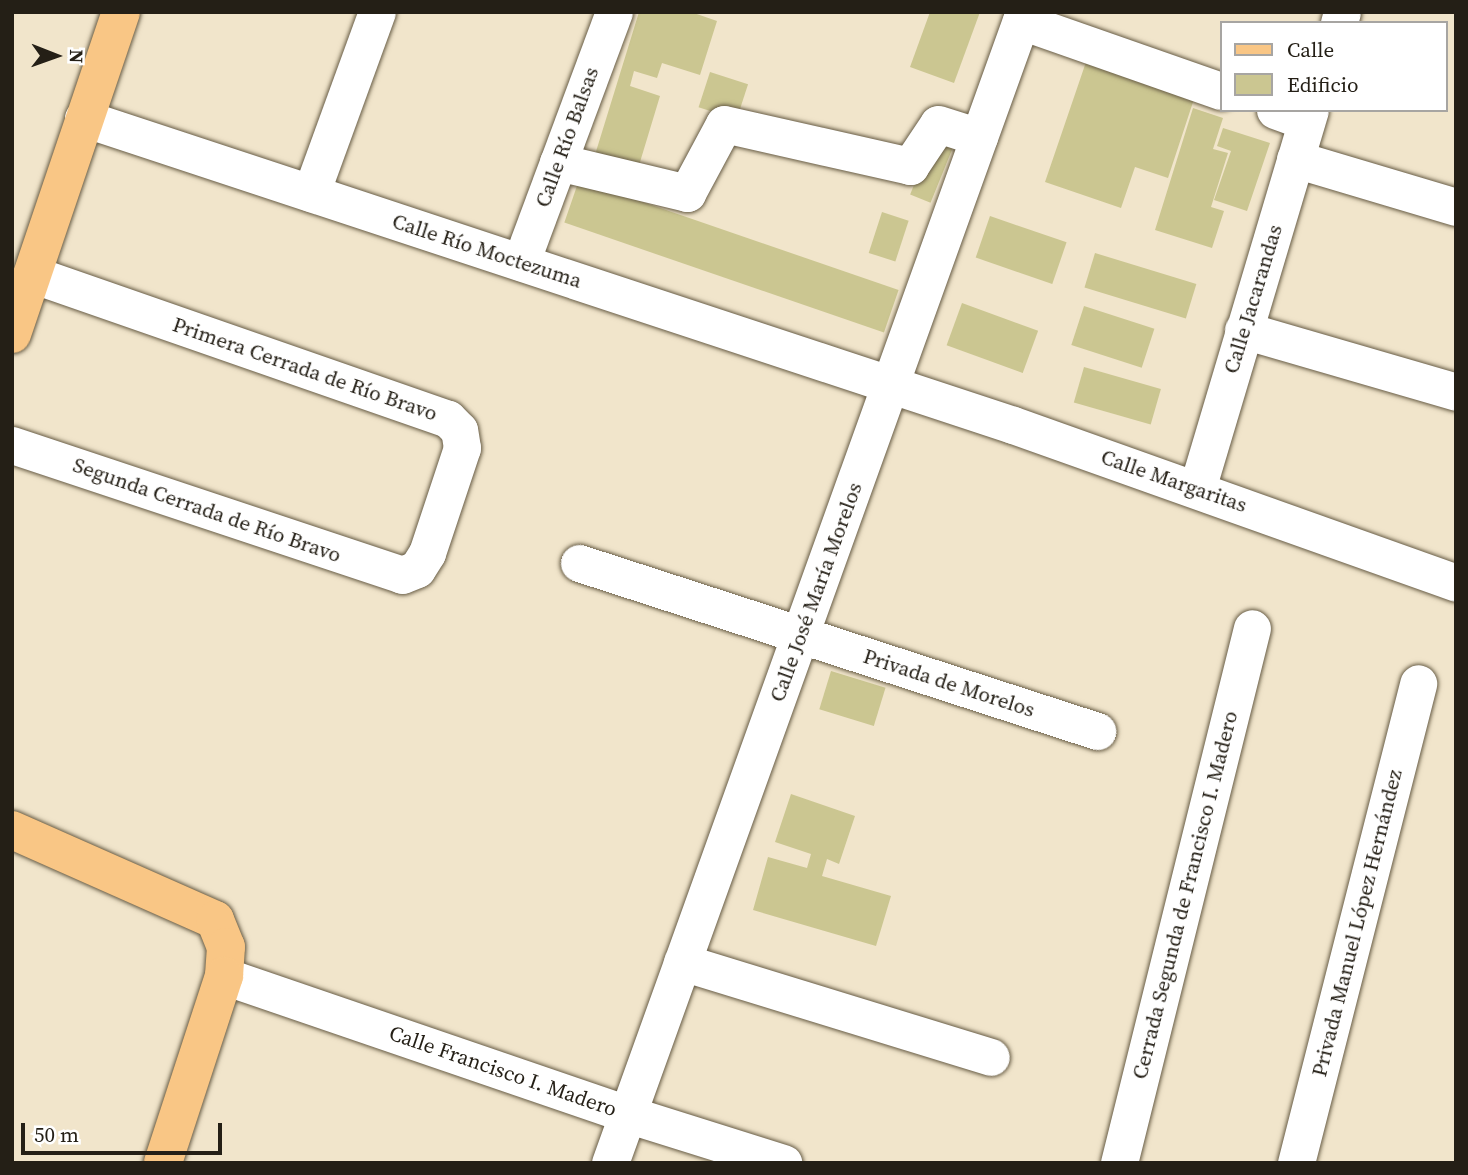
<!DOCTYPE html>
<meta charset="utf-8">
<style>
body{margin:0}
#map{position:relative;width:1468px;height:1175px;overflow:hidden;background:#f1e5cb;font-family:"Source Serif 4",serif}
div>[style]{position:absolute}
.building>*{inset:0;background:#cbc691;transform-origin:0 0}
.roads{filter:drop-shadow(0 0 2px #675c45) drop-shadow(0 0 2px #675c45)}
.minor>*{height:37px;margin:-18.5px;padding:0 18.5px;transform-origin:18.5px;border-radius:18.5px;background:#fff}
.major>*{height:38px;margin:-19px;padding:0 19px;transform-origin:19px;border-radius:19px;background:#f9c685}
span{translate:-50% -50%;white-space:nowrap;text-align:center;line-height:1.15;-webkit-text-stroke:5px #fff;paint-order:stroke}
.street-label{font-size:21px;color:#241f16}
.frame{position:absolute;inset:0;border:14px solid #241f16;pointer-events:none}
.legend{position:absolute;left:1220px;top:21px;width:228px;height:91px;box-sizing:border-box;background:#fff;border:2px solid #a7a5a2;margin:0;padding:9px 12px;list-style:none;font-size:21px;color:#241f16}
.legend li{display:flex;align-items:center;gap:14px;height:35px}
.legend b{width:35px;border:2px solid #a7a5a2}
.north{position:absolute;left:21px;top:21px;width:70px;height:70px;-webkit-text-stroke:5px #fff;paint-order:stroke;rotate:91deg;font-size:19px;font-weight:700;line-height:28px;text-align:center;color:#241f16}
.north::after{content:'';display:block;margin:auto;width:24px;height:32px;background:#241f16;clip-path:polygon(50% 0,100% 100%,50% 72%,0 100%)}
.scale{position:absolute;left:21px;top:1123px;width:201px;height:32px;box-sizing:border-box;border:4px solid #241f16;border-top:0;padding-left:9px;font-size:21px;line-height:24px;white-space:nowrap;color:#241f16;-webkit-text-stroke:5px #fff;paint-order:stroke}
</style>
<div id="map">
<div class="building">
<div style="clip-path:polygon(639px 12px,691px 12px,717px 21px,700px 75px,662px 63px,657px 78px,634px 71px,630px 86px,660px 96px,637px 172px,594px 158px)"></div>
<div style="clip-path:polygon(930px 12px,980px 12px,954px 83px,910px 67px)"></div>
<div style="clip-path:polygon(1086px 62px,1194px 99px,1168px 178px,1135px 167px,1121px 208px,1045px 182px)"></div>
<div style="left:710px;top:72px;width:40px;height:37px;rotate:18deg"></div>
<div style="clip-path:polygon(1193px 108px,1223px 118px,1213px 149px,1228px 153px,1211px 207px,1224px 211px,1212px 248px,1155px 230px)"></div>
<div style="clip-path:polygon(1223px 128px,1270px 143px,1247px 211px,1214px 200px,1231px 151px,1217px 146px)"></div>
<div style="left:933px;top:138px;width:22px;height:61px;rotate:22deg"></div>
<div style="left:579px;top:180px;width:338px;height:45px;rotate:19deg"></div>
<div style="left:882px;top:212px;width:28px;height:43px;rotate:18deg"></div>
<div style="left:990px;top:216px;width:81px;height:44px;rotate:19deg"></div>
<div style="left:1095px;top:253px;width:106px;height:36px;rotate:17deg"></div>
<div style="left:962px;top:303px;width:81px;height:45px;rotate:20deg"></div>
<div style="left:1084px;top:306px;width:74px;height:41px;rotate:18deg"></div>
<div style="left:1084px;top:367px;width:80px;height:37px;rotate:16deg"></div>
<div style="left:831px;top:671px;width:57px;height:40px;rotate:17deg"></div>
<div style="clip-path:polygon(791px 794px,855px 816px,839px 864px,827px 859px,822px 876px,891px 896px,876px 946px,753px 910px,768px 857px,807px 868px,811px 854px,775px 842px)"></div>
</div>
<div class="roads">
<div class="minor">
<div style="left:1021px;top:21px;width:212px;rotate:19.3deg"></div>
<div style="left:1339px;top:23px;width:11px;rotate:-75deg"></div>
<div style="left:1275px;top:110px;width:33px;rotate:20deg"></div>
<div style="left:83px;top:118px;width:979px;rotate:18.27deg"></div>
<div style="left:1013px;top:425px;width:470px;rotate:19.6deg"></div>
<div style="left:1295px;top:159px;width:168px;rotate:16.6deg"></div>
<div style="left:558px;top:162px;width:133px;rotate:13.5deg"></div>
<div style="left:687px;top:193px;width:78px;rotate:-61.8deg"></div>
<div style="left:724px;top:124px;width:191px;rotate:12.7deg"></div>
<div style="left:910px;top:166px;width:50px;rotate:-56.3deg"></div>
<div style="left:938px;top:124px;width:43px;rotate:17.6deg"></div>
<div style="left:311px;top:193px;width:193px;rotate:-70deg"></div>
<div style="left:521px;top:262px;width:267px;rotate:-69.6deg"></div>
<div style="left:1243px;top:330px;width:222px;rotate:16.2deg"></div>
<div style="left:12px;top:445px;width:411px;rotate:18.4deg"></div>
<div style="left:402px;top:575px;width:16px;rotate:-22deg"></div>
<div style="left:417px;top:569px;width:19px;rotate:-58deg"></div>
<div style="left:427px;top:553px;width:111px;rotate:-71.6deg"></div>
<div style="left:462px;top:448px;width:18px;rotate:-99deg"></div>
<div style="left:459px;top:430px;width:16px;rotate:-135deg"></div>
<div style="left:448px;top:419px;width:441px;rotate:-160.8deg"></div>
<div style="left:1197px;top:489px;width:395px;rotate:-73.4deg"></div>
<div style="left:579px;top:563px;width:545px;rotate:17.97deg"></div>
<div style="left:682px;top:962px;width:323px;rotate:17.1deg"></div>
<div style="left:224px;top:976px;width:426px;rotate:18.9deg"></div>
<div style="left:627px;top:1114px;width:164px;rotate:17.4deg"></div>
<div style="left:610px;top:1163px;width:1223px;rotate:-70.22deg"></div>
<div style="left:1119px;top:1163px;width:551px;rotate:-76.04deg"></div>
<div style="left:1296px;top:1163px;width:495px;rotate:-75.7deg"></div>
</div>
<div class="major">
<div style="left:12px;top:334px;width:340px;rotate:-71.3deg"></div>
<div style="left:12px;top:830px;width:222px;rotate:23.9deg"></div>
<div style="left:215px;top:920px;width:29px;rotate:68deg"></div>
<div style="left:226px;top:947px;width:29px;rotate:94deg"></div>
<div style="left:224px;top:976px;width:197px;rotate:108.1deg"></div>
</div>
</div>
<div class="street-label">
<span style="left:567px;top:137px;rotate:-70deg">Calle Río Balsas</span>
<span style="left:487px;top:251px;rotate:18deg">Calle Río Moctezuma</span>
<span style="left:1253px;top:299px;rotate:-73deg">Calle Jacarandas</span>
<span style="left:305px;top:369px;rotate:19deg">Primera Cerrada de Río Bravo</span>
<span style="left:1174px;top:481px;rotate:19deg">Calle Margaritas</span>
<span style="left:207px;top:510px;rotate:19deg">Segunda Cerrada de Río Bravo</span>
<span style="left:816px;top:592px;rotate:-70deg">Calle José María Morelos</span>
<span style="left:949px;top:683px;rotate:18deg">Privada de Morelos</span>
<span style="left:1185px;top:895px;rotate:-76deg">Cerrada Segunda de Francisco I. Madero</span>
<span style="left:1357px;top:923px;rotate:-76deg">Privada Manuel López Hernández</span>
<span style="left:503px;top:1071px;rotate:19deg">Calle Francisco I. Madero</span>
</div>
<div class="frame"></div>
<ul class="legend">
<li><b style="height:9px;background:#f9c685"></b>Calle</li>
<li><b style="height:19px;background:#cbc691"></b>Edificio</li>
</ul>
<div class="north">N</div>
<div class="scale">50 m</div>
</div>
